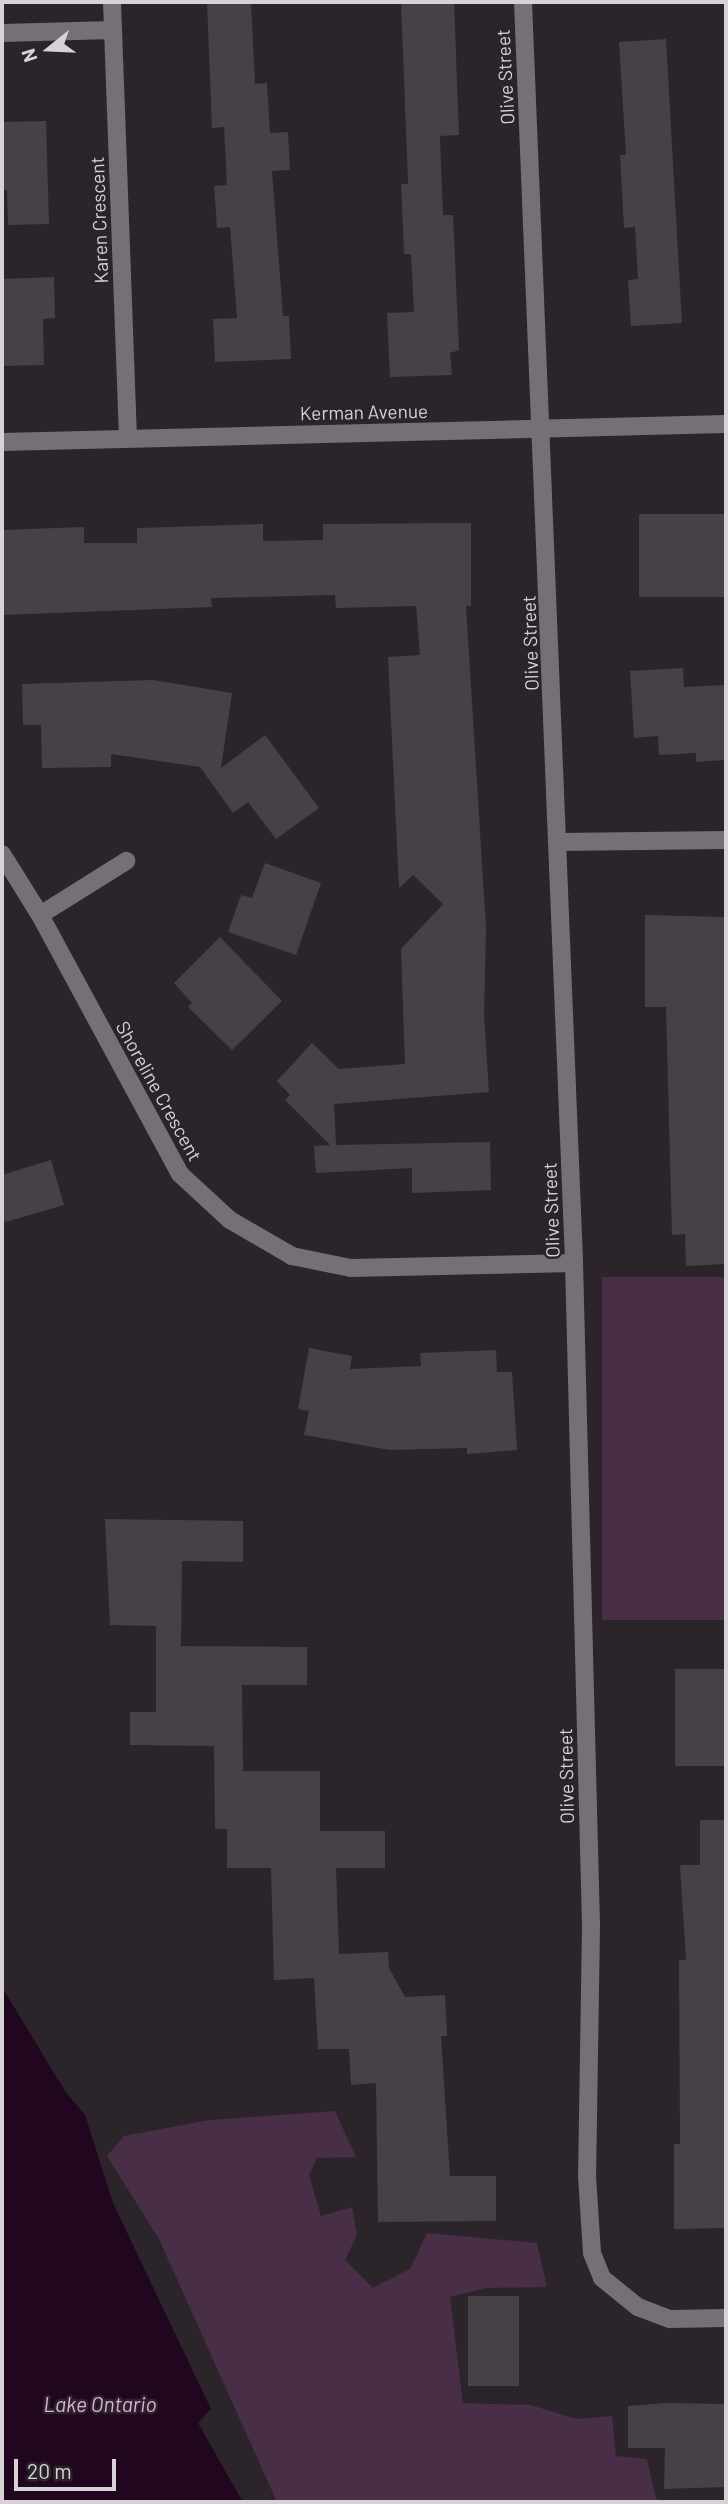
<!DOCTYPE html>
<style>
body{margin:0}
#map{position:relative;width:728px;height:2504px;overflow:hidden;background:#2b242a;font-family:Barlow,sans-serif}
div>[style]{position:absolute}
.green>*{inset:0;background:#482e46;transform-origin:0 0}
.water>*{inset:0;background:#20071f}
.building>*{inset:0;background:#484047;transform-origin:0 0}
.street>*{height:18px;margin:-9px;padding:0 9px;transform-origin:9px;border-radius:9px;background:#776f76}
span{translate:-50% -50%;white-space:nowrap;text-align:center;line-height:1.15;-webkit-text-stroke:5px #2b242a;paint-order:stroke}
.street-label{font-size:19px;color:#d6d2d6}
.water-label{font-size:21px;color:#e1addc;font-style:italic}
.frame{position:absolute;inset:0;border:4px solid #d6d2d6;pointer-events:none}
.north{position:absolute;left:14px;top:14px;width:70px;height:70px;-webkit-text-stroke:5px #2b242a;paint-order:stroke;rotate:252deg;font-size:19px;font-weight:700;line-height:28px;text-align:center;color:#d6d2d6}
.north::after{content:'';display:block;margin:auto;width:24px;height:32px;background:#d6d2d6;clip-path:polygon(50% 0,100% 100%,50% 72%,0 100%)}
.scale{position:absolute;left:14px;top:2459px;width:102px;height:32px;box-sizing:border-box;border:4px solid #d6d2d6;border-top:0;padding-left:9px;font-size:21px;line-height:24px;white-space:nowrap;color:#d6d2d6;-webkit-text-stroke:5px #2b242a;paint-order:stroke}
</style>
<div id="map">
<div class="green">
<div style="left:726px;top:1277px;width:343px;height:124px;rotate:90deg"></div>
<div style="clip-path:polygon(335px 2111px,356px 2157px,317px 2158px,309px 2175px,321px 2216px,352px 2207px,357px 2235px,345px 2260px,373px 2288px,410px 2269px,427px 2233px,537px 2243px,547px 2287px,487px 2288px,450px 2297px,463px 2403px,531px 2405px,576px 2419px,612px 2416px,616px 2456px,647px 2459px,656px 2498px,662px 2502px,277px 2502px,159px 2239px,107px 2156px,124px 2136px,210px 2120px)"></div>
</div>
<div class="water">
<div style="clip-path:polygon(2px 1987px,65px 2091px,85px 2115px,113px 2203px,211px 2409px,198px 2423px,243px 2502px,2px 2502px)"></div>
</div>
<div class="building">
<div style="clip-path:polygon(207px 2px,251px 2px,255px 84px,267px 83px,270px 133px,288px 132px,290px 170px,272px 171px,283px 316px,289px 316px,291px 359px,215px 362px,213px 319px,237px 318px,230px 227px,217px 228px,214px 186px,227px 185px,224px 127px,212px 128px)"></div>
<div style="clip-path:polygon(401px 2px,454px 2px,459px 135px,440px 136px,443px 215px,453px 215px,459px 350px,450px 353px,452px 375px,390px 377px,387px 313px,414px 312px,411px 254px,404px 254px,401px 184px,408px 184px)"></div>
<div style="clip-path:polygon(666px 39px,682px 323px,631px 326px,628px 280px,638px 279px,635px 227px,624px 228px,620px 155px,626px 155px,619px 42px)"></div>
<div style="clip-path:polygon(46px 121px,49px 224px,8px 225px,7px 190px,2px 190px,2px 122px)"></div>
<div style="clip-path:polygon(54px 277px,55px 318px,43px 319px,44px 365px,2px 366px,2px 279px)"></div>
<div style="left:726px;top:514px;width:83px;height:87px;rotate:90deg"></div>
<div style="clip-path:polygon(471px 523px,471px 606px,466px 606px,486px 928px,484px 1016px,489px 1092px,334px 1104px,336px 1145px,490px 1142px,491px 1190px,412px 1193px,412px 1168px,316px 1173px,314px 1146px,330px 1145px,285px 1100px,290px 1095px,277px 1081px,312px 1043px,339px 1069px,405px 1064px,401px 949px,443px 904px,413px 875px,399px 888px,388px 657px,420px 655px,416px 606px,336px 608px,335px 595px,211px 598px,212px 607px,2px 615px,2px 530px,84px 527px,84px 543px,137px 543px,137px 528px,263px 524px,263px 541px,323px 540px,323px 524px)"></div>
<div style="clip-path:polygon(683px 668px,684px 687px,726px 685px,726px 760px,696px 762px,696px 753px,659px 755px,658px 736px,634px 738px,630px 671px)"></div>
<div style="clip-path:polygon(153px 680px,232px 693px,221px 768px,265px 735px,319px 808px,276px 839px,248px 802px,233px 813px,200px 767px,111px 754px,111px 767px,42px 768px,41px 725px,23px 725px,22px 684px)"></div>
<div style="clip-path:polygon(265px 863px,321px 883px,296px 955px,228px 932px,241px 895px,252px 898px)"></div>
<div style="clip-path:polygon(645px 915px,726px 917px,726px 1264px,686px 1266px,685px 1234px,672px 1235px,666px 1007px,645px 1007px)"></div>
<div style="clip-path:polygon(220px 937px,282px 1001px,232px 1050px,188px 1007px,192px 1003px,174px 983px)"></div>
<div style="clip-path:polygon(51px 1160px,64px 1205px,2px 1223px,2px 1175px)"></div>
<div style="clip-path:polygon(309px 1348px,352px 1356px,350px 1369px,421px 1366px,420px 1353px,496px 1350px,497px 1372px,512px 1372px,517px 1450px,467px 1454px,467px 1448px,390px 1450px,304px 1435px,309px 1411px,298px 1409px)"></div>
<div style="clip-path:polygon(105px 1519px,243px 1521px,243px 1562px,182px 1561px,181px 1646px,307px 1647px,307px 1685px,242px 1685px,243px 1771px,320px 1771px,320px 1831px,385px 1831px,385px 1868px,336px 1868px,339px 1954px,388px 1952px,389px 1968px,405px 1997px,445px 1995px,447px 2036px,441px 2036px,450px 2176px,496px 2176px,496px 2221px,378px 2222px,376px 2083px,351px 2085px,349px 2049px,318px 2049px,314px 1978px,274px 1980px,271px 1868px,227px 1868px,227px 1829px,215px 1829px,214px 1746px,130px 1745px,130px 1712px,156px 1712px,156px 1626px,110px 1625px)"></div>
<div style="left:726px;top:1669px;width:97px;height:51px;rotate:90deg"></div>
<div style="clip-path:polygon(700px 1820px,726px 1820px,726px 2228px,674px 2229px,674px 2144px,680px 2144px,679px 1960px,686px 1960px,680px 1865px,700px 1865px)"></div>
<div style="left:468px;top:2296px;width:51px;height:90px"></div>
<div style="clip-path:polygon(665px 2403px,726px 2404px,726px 2487px,664px 2489px,665px 2448px,628px 2448px,628px 2406px)"></div>
</div>
<div class="street">
<div style="left:112px;top:2px;width:434px;rotate:87.9deg"></div>
<div style="left:523px;top:2px;width:1262px;rotate:87.68deg"></div>
<div style="left:574px;top:1263px;width:663px;rotate:88.53deg"></div>
<div style="left:591px;top:1926px;width:250px;rotate:90.9deg"></div>
<div style="left:587px;top:2176px;width:77px;rotate:86.3deg"></div>
<div style="left:592px;top:2253px;width:27px;rotate:68deg"></div>
<div style="left:602px;top:2278px;width:46px;rotate:38.9deg"></div>
<div style="left:638px;top:2307px;width:34px;rotate:21deg"></div>
<div style="left:670px;top:2319px;width:56px;rotate:-1deg"></div>
<div style="left:2px;top:33px;width:111px;rotate:-1.5deg"></div>
<div style="left:2px;top:442px;width:724px;rotate:-1.42deg"></div>
<div style="left:559px;top:842px;width:167px;rotate:-0.7deg"></div>
<div style="left:2px;top:854px;width:72px;rotate:58.1deg"></div>
<div style="left:40px;top:915px;width:294px;rotate:61.6deg"></div>
<div style="left:180px;top:1174px;width:68px;rotate:42.6deg"></div>
<div style="left:230px;top:1220px;width:72px;rotate:30.1deg"></div>
<div style="left:292px;top:1256px;width:60px;rotate:11.5deg"></div>
<div style="left:351px;top:1268px;width:223px;rotate:-1.3deg"></div>
<div style="left:40px;top:915px;width:102px;rotate:-32.1deg"></div>
</div>
<div class="street-label">
<span style="left:505px;top:77px;rotate:-93deg">Olive Street</span>
<span style="left:99px;top:220px;rotate:-92deg">Karen Crescent</span>
<span style="left:364px;top:412px;rotate:-1deg">Kerman Avenue</span>
<span style="left:530px;top:643px;rotate:-92deg">Olive Street</span>
<span style="left:159px;top:1091px;rotate:61deg">Shoreline Crescent</span>
<span style="left:551px;top:1210px;rotate:-92deg">Olive Street</span>
<span style="left:566px;top:1776px;rotate:-91deg">Olive Street</span>
</div>
<div class="water-label">
<span style="left:100px;top:2404px">Lake Ontario</span>
</div>
<div class="frame"></div>
<div class="north">N</div>
<div class="scale">20 m</div>
</div>
